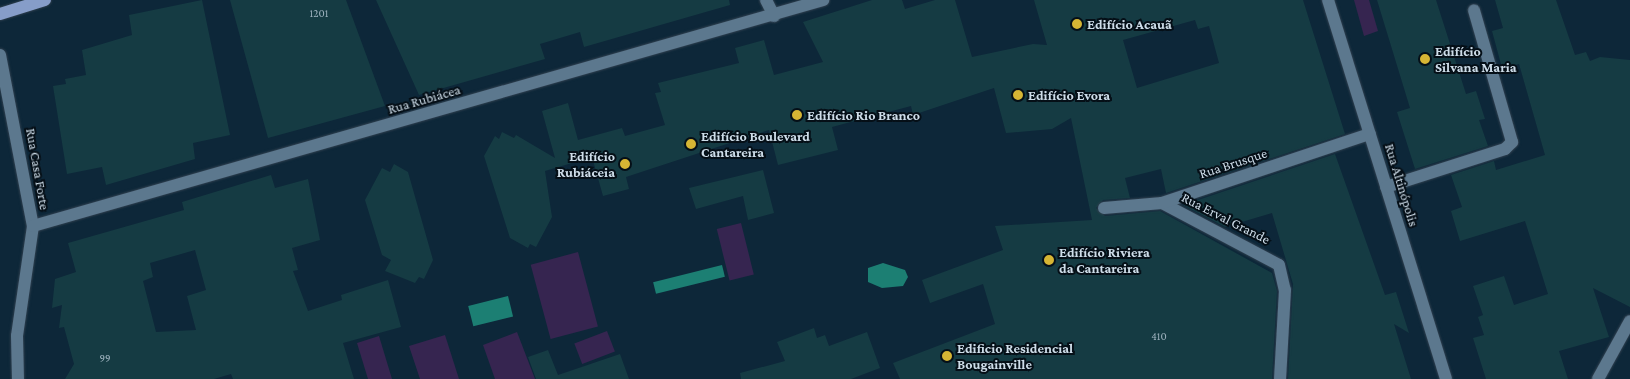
<!DOCTYPE html>
<meta charset="utf-8">
<style>
body{margin:0}
#map{position:relative;width:1630px;height:379px;overflow:hidden;background:#0d2739;font-family:"Crimson Pro",serif}
div>[style]{position:absolute}
.green>*{inset:0;background:#362550;transform-origin:0 0}
.water>*{inset:0;background:#1c7f73;transform-origin:0 0}
.building>*{inset:0;background:#153b43}
.roads{filter:drop-shadow(0 0 1px #314150) drop-shadow(0 0 1px #314150)}
.minor>*{height:12px;margin:-6px;padding:0 6px;transform-origin:6px;border-radius:6px;background:#5c788e}
.major>*{height:12px;margin:-6px;padding:0 6px;transform-origin:6px;border-radius:6px;background:#869dc9}
.dots>*{width:14px;height:14px;translate:-50% -50%;box-sizing:border-box;border:2px solid #050f17;border-radius:50%}
span{translate:-50% -50%;white-space:nowrap;text-align:center;line-height:1.15;-webkit-text-stroke:4px #050f17;paint-order:stroke}
.number-label{font-size:11px;color:#a0b4c0}
.number-label span{-webkit-text-stroke-width:0}
.poi-label{font-size:14px;color:#cedde9;font-weight:700}
.left{translate:0 -50%;text-align:left}
.right{translate:-100% -50%;text-align:right}
.street-label{font-size:14px;color:#cedde9}
</style>
<div id="map">
<div class="green">
<div style="clip-path:polygon(1354px 0,1369px 0,1378px 31px,1364px 36px)"></div>
<div style="left:741px;top:223px;width:53px;height:25px;rotate:76deg"></div>
<div style="left:578px;top:252px;width:77px;height:49px;rotate:75deg"></div>
<div style="left:607px;top:331px;width:22px;height:35px;rotate:69deg"></div>
<div style="clip-path:polygon(517px 332px,535px 379px,495px 379px,483px 345px)"></div>
<div style="clip-path:polygon(445px 335px,459px 379px,420px 379px,409px 346px)"></div>
<div style="clip-path:polygon(379px 336px,392px 379px,368px 379px,357px 343px)"></div>
</div>
<div class="water">
<div style="clip-path:polygon(883px 263px,905px 270px,908px 277px,903px 286px,882px 288px,868px 282px,868px 268px)"></div>
<div style="left:722px;top:265px;width:12px;height:71px;rotate:76deg"></div>
<div style="left:508px;top:296px;width:21px;height:41px;rotate:76deg"></div>
</div>
<div class="building">
<div style="clip-path:polygon(202px 0,230px 135px,193px 143px,195px 159px,106px 185px,102px 167px,67px 174px,53px 86px,66px 84px,65px 79px,86px 75px,82px 50px,132px 35px,129px 15px)"></div>
<div style="clip-path:polygon(230px 0,346px 0,385px 106px,268px 138px)"></div>
<div style="clip-path:polygon(376px 0,729px 0,730px 5px,584px 47px,580px 32px,540px 44px,545px 59px,419px 95px)"></div>
<div style="clip-path:polygon(evenodd,872px 0,902px 0,905px 9px,935px 0,955px 0,972px 57px,1033px 44px,1047px 45px,1034px 0,1303px 0,1345px 134px,1166px 193px,1161px 169px,1125px 178px,1130px 198px,1103px 200px,1096px 208px,1105px 216px,1160px 211px,1272px 273px,1277px 291px,1272px 379px,900px 379px,893px 363px,995px 324px,983px 284px,930px 303px,922px 280px,1003px 250px,995px 226px,1092px 220px,1071px 118px,1052px 129px,1006px 133px,994px 88px,913px 115px,911px 106px,832px 127px,838px 150px,778px 165px,769px 130px,626px 177px,629px 189px,603px 196px,592px 157px,545px 171px,552px 217px,536px 247px,530px 244px,528px 248px,510px 238px,484px 156px,495px 136px,499px 139px,502px 132px,514px 138px,516px 135px,555px 158px,542px 111px,568px 103px,578px 140px,622px 128px,625px 136px,665px 125px,655px 93px,661px 92px,658px 83px,739px 63px,735px 48px,764px 40px,774px 75px,823px 62px,803px 22px,872px 0,1195px 20px,1198px 29px,1209px 26px,1219px 63px,1137px 88px,1123px 40px,1195px 20px)"></div>
<div style="clip-path:polygon(1377px 0,1436px 0,1466px 94px,1476px 91px,1485px 119px,1479px 120px,1488px 146px,1415px 169px,1397px 112px,1410px 108px)"></div>
<div style="clip-path:polygon(1495px 0,1556px 0,1575px 55px,1586px 52px,1590px 61px,1600px 57px,1630px 60px,1630px 307px,1593px 288px,1609px 337px,1559px 351px,1568px 379px,1486px 379px,1473px 338px,1484px 335px,1478px 317px,1483px 315px,1473px 286px,1504px 276px,1514px 305px,1548px 294px,1525px 221px,1460px 241px,1451px 211px,1462px 207px,1451px 175px,1494px 161px,1496px 170px,1545px 155px,1519px 64px,1502px 68px,1492px 31px,1503px 28px)"></div>
<div style="clip-path:polygon(1335px 154px,1385px 295px,1396px 292px,1409px 333px,1394px 324px,1411px 379px,1288px 379px,1293px 284px,1272px 213px,1225px 227px,1183px 205px)"></div>
<div style="clip-path:polygon(394px 164px,408px 172px,433px 260px,424px 279px,419px 277px,415px 283px,385px 271px,391px 260px,382px 255px,365px 200px,382px 168px,390px 172px)"></div>
<div style="clip-path:polygon(763px 170px,774px 213px,748px 220px,743px 196px,696px 209px,689px 188px)"></div>
<div style="clip-path:polygon(evenodd,271px 175px,275px 188px,308px 179px,320px 240px,292px 248px,298px 270px,293px 271px,308px 311px,342px 300px,341px 295px,388px 280px,401px 327px,343px 343px,354px 379px,233px 379px,231px 374px,214px 379px,65px 379px,74px 364px,64px 327px,59px 328px,62px 305px,52px 308px,55px 279px,76px 272px,68px 243px,184px 210px,182px 202px,271px 175px,195px 250px,206px 290px,187px 296px,196px 330px,156px 332px,143px 281px,153px 277px,150px 263px,195px 250px)"></div>
<div style="clip-path:polygon(814px 328px,817px 338px,825px 335px,829px 346px,867px 332px,880px 368px,851px 379px,741px 379px,740px 373px,785px 361px,777px 342px)"></div>
<div style="clip-path:polygon(548px 350px,558px 375px,620px 354px,629px 379px,536px 379px,528px 357px)"></div>
</div>
<div class="roads">
<div class="minor">
<div style="left:766px;top:0;width:18px;rotate:63deg"></div>
<div style="left:1328px;top:0;width:397px;rotate:72.7deg"></div>
<div style="left:0;top:55px;width:174px;rotate:79.1deg"></div>
<div style="left:33px;top:226px;width:111px;rotate:98.3deg"></div>
<div style="left:17px;top:336px;width:43px;rotate:88.7deg"></div>
<div style="left:1386px;top:187px;width:125px;rotate:-17.7deg"></div>
<div style="left:1505px;top:149px;width:10px;rotate:-45deg"></div>
<div style="left:1512px;top:142px;width:137px;rotate:-106.1deg"></div>
<div style="left:1162px;top:203px;width:132px;rotate:27.9deg"></div>
<div style="left:1279px;top:265px;width:26px;rotate:77deg"></div>
<div style="left:1285px;top:290px;width:89px;rotate:93.2deg"></div>
<div style="left:1104px;top:208px;width:58px;rotate:-4.9deg"></div>
<div style="left:1162px;top:203px;width:219px;rotate:-18.4deg"></div>
<div style="left:33px;top:226px;width:822px;rotate:-15.96deg"></div>
<div style="left:1598px;top:379px;width:66px;rotate:-61.1deg"></div>
</div>
<div class="major">
<div style="left:0;top:14px;width:47px;rotate:-17.3deg"></div>
</div>
</div>
<div class="dots">
<div style="left:1077px;top:24px;background:#d6b534"></div>
<div style="left:1425px;top:59px;background:#d6b534"></div>
<div style="left:1018px;top:95px;background:#d6b534"></div>
<div style="left:797px;top:115px;background:#d6b534"></div>
<div style="left:691px;top:144px;background:#d6b534"></div>
<div style="left:625px;top:164px;background:#d6b534"></div>
<div style="left:1049px;top:260px;background:#d6b534"></div>
<div style="left:947px;top:356px;background:#d6b534"></div>
</div>
<div class="number-label">
<span style="left:319px;top:13px">1201</span>
<span style="left:1159px;top:336px">410</span>
<span style="left:105px;top:358px">99</span>
</div>
<div class="poi-label">
<span class="left" style="left:1087px;top:24px">Edifício Acauã</span>
<span class="left" style="left:1435px;top:59px">Edifício<br>Silvana Maria</span>
<span class="left" style="left:1028px;top:95px">Edifício Evora</span>
<span class="left" style="left:807px;top:115px">Edifício Rio Branco</span>
<span class="left" style="left:701px;top:144px">Edifício Boulevard<br>Cantareira</span>
<span class="right" style="left:615px;top:164px">Edifício<br>Rubiáceia</span>
<span class="left" style="left:1059px;top:260px">Edifício Riviera<br>da Cantareira</span>
<span class="left" style="left:957px;top:356px">Edificio Residencial<br>Bougainville</span>
</div>
<div class="street-label">
<span style="left:424px;top:99px;rotate:-16deg">Rua Rubiácea</span>
<span style="left:1233px;top:163px;rotate:-18deg">Rua Brusque</span>
<span style="left:38px;top:169px;rotate:80deg">Rua Casa Forte</span>
<span style="left:1402px;top:185px;rotate:73deg">Rua Altinópolis</span>
<span style="left:1226px;top:218px;rotate:27deg">Rua Erval Grande</span>
</div>
</div>
